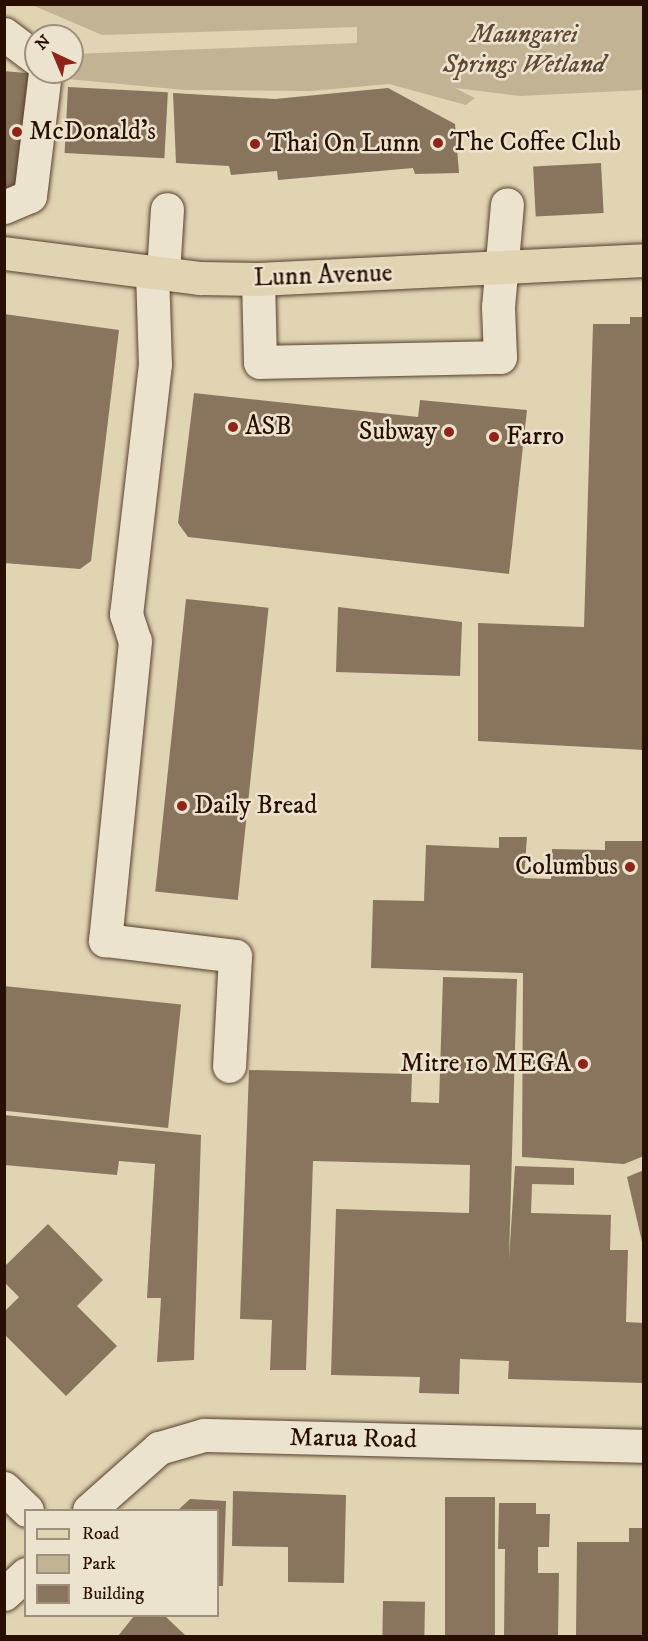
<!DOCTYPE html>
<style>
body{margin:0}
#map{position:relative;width:648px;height:1641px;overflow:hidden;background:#e1d4b3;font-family:"IM FELL DW Pica",serif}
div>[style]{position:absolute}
.green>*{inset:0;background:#c2b395}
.building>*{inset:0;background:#89755d;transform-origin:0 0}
.roads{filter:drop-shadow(0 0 2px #57402d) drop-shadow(0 0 2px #57402d)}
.minor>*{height:33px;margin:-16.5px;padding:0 16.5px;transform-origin:16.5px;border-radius:16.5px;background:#ece3ce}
.major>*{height:33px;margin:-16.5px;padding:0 16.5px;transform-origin:16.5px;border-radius:16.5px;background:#e1d4b3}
.dots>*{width:16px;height:16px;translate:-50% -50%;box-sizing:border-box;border:3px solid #ece3ce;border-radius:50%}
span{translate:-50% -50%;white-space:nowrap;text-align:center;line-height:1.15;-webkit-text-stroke:5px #ece3ce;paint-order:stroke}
.park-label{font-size:26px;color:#5f4834;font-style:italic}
.poi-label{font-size:26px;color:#290f00}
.left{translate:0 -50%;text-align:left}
.right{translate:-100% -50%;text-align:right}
.street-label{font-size:26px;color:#290f00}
.frame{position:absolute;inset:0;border:6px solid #290f00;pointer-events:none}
.legend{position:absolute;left:24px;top:1509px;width:195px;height:108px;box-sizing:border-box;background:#ece3ce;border:2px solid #9e8e7c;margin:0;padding:8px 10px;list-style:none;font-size:18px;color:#290f00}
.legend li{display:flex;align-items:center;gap:12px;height:30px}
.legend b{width:30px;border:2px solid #9e8e7c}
.north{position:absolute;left:24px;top:24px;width:60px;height:60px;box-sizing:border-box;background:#ece3ce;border:2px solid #9e8e7c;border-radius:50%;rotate:316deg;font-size:16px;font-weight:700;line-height:24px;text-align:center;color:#290f00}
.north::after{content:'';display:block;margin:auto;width:21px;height:27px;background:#8f2418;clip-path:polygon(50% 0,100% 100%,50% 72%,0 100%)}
</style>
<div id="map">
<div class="green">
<div style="clip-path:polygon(32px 5px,643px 5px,643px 90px,520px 96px,455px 88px,475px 98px,466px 105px,389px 84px,311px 91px,185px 90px,56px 78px,56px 72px,72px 72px,72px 54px,357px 43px,357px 27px,102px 35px)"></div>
</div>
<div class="building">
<div style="clip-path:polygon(4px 71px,36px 74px,23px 192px,4px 190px)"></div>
<div style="left:68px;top:87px;width:100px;height:66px;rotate:3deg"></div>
<div style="clip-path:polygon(388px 88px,455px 124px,459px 173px,415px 174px,413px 168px,278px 180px,277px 171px,231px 175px,229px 166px,176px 163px,173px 93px,275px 99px)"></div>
<div style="left:601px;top:163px;width:50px;height:68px;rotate:87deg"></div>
<div style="clip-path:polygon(4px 314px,119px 330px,91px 561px,80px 569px,4px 563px)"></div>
<div style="clip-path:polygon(630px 317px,644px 317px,644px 750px,478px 741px,478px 623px,584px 627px,593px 324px,630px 324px)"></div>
<div style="clip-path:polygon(194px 393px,418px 417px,420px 400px,527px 410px,509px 574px,188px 537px,178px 523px)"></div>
<div style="left:186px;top:599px;width:83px;height:294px;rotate:6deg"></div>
<div style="clip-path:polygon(338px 607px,462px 622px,460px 676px,336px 672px)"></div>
<div style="clip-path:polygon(499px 837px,527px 837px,524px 878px,551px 879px,552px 849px,605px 850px,605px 841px,644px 841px,644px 1156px,624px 1164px,522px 1157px,523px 973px,371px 968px,373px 900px,424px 901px,426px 845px,499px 848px)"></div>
<div style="clip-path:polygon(443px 977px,517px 979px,509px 1259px,515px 1166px,574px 1168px,574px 1185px,532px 1184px,531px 1213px,611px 1215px,610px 1250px,628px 1250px,626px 1322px,644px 1323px,644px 1383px,508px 1379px,509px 1361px,460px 1359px,459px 1394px,419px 1393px,420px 1377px,331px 1375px,336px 1209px,469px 1213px,470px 1165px,313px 1161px,306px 1370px,270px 1370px,272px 1320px,240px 1319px,249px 1070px,412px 1074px,411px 1102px,439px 1103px)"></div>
<div style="left:4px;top:986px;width:178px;height:124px;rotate:6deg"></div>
<div style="clip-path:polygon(4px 1115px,201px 1135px,194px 1360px,157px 1362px,161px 1298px,147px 1298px,155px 1164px,119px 1161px,117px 1175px,4px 1165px)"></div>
<div style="clip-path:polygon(644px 1170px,644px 1246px,643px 1246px,627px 1177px)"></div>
<div style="clip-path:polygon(48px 1224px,103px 1280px,77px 1306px,117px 1346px,66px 1396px,4px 1334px,4px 1312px,19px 1297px,4px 1282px,4px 1267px)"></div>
<div style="clip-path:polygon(233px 1491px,346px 1495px,344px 1583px,288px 1582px,288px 1547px,232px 1546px)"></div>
<div style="left:445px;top:1497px;width:50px;height:138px"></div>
<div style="clip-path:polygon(190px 1499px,226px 1501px,223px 1586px,218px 1586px,218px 1510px,178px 1510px)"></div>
<div style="clip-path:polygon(499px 1503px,536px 1503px,536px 1514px,550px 1514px,549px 1547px,538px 1547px,538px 1573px,559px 1573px,558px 1636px,504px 1636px,505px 1549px,498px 1549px)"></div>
<div style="clip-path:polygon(629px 1528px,644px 1528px,644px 1636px,576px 1636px,577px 1542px,629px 1542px)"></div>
<div style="left:383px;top:1601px;width:42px;height:35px;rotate:1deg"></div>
<div style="clip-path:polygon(134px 1616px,165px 1616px,186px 1636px,118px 1636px)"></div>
</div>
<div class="roads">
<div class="minor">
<div style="left:4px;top:34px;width:40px;rotate:37deg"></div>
<div style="left:4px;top:207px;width:28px;rotate:-23deg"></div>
<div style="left:30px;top:196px;width:125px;rotate:-83.1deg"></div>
<div style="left:152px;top:271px;width:93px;rotate:88.2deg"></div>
<div style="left:155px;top:364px;width:252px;rotate:96.6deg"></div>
<div style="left:126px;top:614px;width:28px;rotate:72deg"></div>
<div style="left:135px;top:641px;width:301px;rotate:95.7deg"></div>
<div style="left:105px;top:940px;width:131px;rotate:7deg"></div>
<div style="left:235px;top:956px;width:110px;rotate:93.1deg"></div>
<div style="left:163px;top:273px;width:64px;rotate:-86.4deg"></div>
<div style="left:258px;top:279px;width:83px;rotate:88.6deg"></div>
<div style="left:260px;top:362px;width:240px;rotate:-1.2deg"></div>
<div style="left:500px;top:357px;width:50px;rotate:-92.3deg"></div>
<div style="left:498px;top:307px;width:103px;rotate:-85deg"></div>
<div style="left:4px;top:1488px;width:32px;rotate:44deg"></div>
<div style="left:89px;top:1510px;width:94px;rotate:-41.5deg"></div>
<div style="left:159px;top:1448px;width:47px;rotate:-16.1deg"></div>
<div style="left:204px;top:1435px;width:440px;rotate:1.4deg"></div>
<div style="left:4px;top:1594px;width:30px;rotate:-42deg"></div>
</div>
<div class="major">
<div style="left:4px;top:253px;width:198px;rotate:7.3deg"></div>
<div style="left:200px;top:278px;width:58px;rotate:1deg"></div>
<div style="left:258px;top:279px;width:386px;rotate:-2.8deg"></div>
</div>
</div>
<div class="dots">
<div style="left:17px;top:132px;background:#8f2418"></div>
<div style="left:438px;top:143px;background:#8f2418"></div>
<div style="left:255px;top:144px;background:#8f2418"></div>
<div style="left:233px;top:427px;background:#8f2418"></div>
<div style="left:449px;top:432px;background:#8f2418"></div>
<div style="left:494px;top:437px;background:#8f2418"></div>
<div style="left:182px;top:806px;background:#8f2418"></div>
<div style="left:630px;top:867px;background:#8f2418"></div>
<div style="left:583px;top:1064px;background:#8f2418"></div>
</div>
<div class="park-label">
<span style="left:524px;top:50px">Maungarei<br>Springs Wetland</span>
</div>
<div class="poi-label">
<span class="left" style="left:29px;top:132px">McDonald's</span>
<span class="left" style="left:450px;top:143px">The Coffee Club</span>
<span class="left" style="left:267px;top:144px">Thai On Lunn</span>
<span class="left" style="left:245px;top:427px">ASB</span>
<span class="right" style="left:437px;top:432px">Subway</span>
<span class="left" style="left:506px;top:437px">Farro</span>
<span class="left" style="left:194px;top:806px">Daily Bread</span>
<span class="right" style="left:618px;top:867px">Columbus</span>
<span class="right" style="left:571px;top:1064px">Mitre 10 MEGA</span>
</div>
<div class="street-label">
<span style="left:323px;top:276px;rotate:-2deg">Lunn Avenue</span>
<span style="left:353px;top:1439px;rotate:1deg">Marua Road</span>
</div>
<div class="frame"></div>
<ul class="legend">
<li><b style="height:8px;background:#e1d4b3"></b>Road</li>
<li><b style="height:16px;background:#c2b395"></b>Park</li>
<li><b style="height:16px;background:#89755d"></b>Building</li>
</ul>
<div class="north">N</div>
</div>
